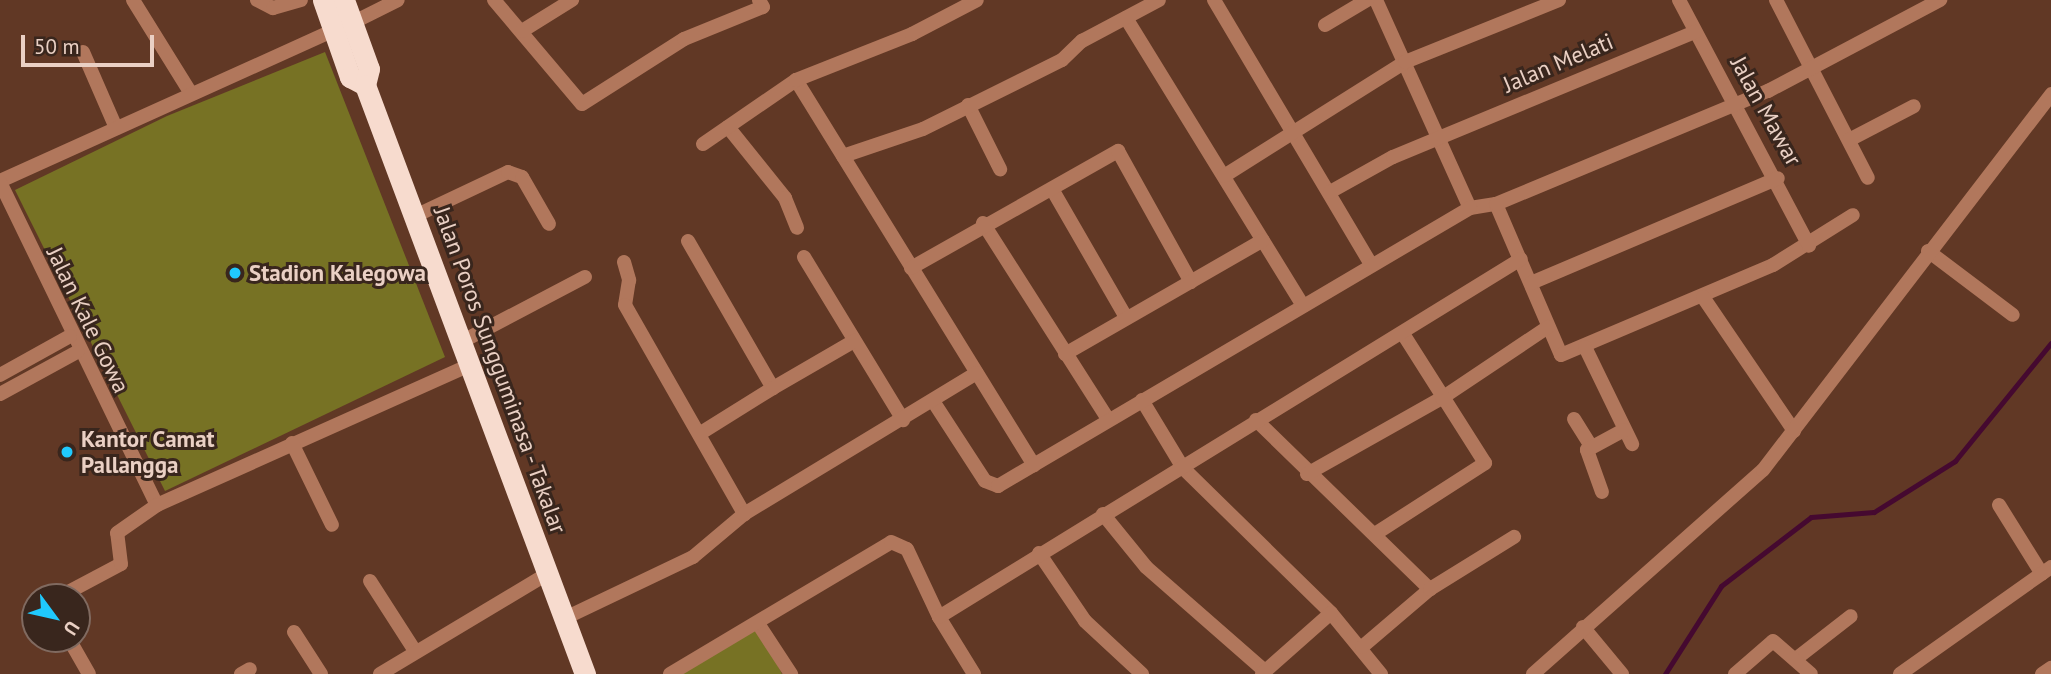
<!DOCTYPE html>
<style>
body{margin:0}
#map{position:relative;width:2051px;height:674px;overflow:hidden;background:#613825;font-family:"PT Sans",sans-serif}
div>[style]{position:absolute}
.green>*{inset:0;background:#777224}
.stream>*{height:5px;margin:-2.5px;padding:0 2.5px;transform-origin:2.5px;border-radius:2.5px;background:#450930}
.street>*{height:14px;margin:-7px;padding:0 7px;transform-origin:7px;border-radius:7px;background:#b1775c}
.highway>*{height:21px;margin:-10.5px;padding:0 10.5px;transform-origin:10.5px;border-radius:10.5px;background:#f7dbce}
.dots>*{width:19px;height:19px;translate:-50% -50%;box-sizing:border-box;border:4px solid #39261d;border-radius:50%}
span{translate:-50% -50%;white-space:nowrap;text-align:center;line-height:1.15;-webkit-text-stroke:6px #39261d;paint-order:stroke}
.street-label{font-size:23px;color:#ead0c4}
.poi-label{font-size:23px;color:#ead0c4;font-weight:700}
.left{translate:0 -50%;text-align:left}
.north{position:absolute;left:21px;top:583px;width:70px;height:70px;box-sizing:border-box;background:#39261d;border:2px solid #806a60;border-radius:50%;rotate:123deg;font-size:19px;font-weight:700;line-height:28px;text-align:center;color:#ead0c4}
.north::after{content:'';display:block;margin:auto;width:24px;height:32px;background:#20c9fd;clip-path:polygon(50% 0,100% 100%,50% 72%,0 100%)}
.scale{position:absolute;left:21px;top:35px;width:133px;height:32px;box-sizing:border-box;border:4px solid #ead0c4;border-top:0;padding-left:9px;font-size:21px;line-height:24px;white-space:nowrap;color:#ead0c4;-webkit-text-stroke:5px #39261d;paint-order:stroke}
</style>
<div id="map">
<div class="green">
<div style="clip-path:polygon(325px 52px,445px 357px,165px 491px,15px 190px,167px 116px)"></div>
<div style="clip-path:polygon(759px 628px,782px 674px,670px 674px)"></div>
</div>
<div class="stream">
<div style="left:1665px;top:674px;width:104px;rotate:-57.5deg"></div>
<div style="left:1721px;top:586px;width:113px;rotate:-37.5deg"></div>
<div style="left:1811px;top:517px;width:63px;rotate:-4.5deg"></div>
<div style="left:1874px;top:512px;width:96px;rotate:-32.2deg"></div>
<div style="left:1955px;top:461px;width:152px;rotate:-50.9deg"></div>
</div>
<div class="street">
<div style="left:133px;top:0;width:108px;rotate:58.2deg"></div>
<div style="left:257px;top:0;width:18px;rotate:27deg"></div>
<div style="left:273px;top:8px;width:29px;rotate:-16deg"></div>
<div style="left:494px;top:0;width:136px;rotate:49.8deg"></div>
<div style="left:582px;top:104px;width:121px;rotate:-32.5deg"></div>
<div style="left:684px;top:39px;width:85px;rotate:-22.1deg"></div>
<div style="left:763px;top:7px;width:8px;rotate:-120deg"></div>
<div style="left:1214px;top:0;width:307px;rotate:59.3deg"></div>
<div style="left:1376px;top:0;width:228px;rotate:65.7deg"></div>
<div style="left:1470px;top:208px;width:26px;rotate:-9deg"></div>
<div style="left:1496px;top:204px;width:164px;rotate:66.7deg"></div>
<div style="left:1561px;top:355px;width:230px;rotate:-23deg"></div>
<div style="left:1773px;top:265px;width:94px;rotate:-32deg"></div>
<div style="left:1679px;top:0;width:278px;rotate:62.1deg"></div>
<div style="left:1776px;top:0;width:200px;rotate:62.7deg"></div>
<div style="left:1126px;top:18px;width:338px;rotate:58.4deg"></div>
<div style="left:352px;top:23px;width:51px;rotate:-26.6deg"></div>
<div style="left:1325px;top:25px;width:49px;rotate:-30.8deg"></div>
<div style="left:522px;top:31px;width:59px;rotate:-31.8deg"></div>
<div style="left:83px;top:52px;width:83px;rotate:66.5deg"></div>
<div style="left:796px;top:80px;width:453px;rotate:58.3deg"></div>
<div style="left:968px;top:105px;width:72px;rotate:63.4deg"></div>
<div style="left:728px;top:127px;width:91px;rotate:51.2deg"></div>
<div style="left:785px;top:198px;width:32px;rotate:68deg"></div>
<div style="left:1849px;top:140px;width:73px;rotate:-27.6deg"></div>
<div style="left:703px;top:144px;width:113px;rotate:-34.5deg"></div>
<div style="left:796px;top:80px;width:125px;rotate:-21.6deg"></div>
<div style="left:912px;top:34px;width:73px;rotate:-27.6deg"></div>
<div style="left:843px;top:156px;width:84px;rotate:-18.6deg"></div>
<div style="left:923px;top:129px;width:155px;rotate:-26.4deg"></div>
<div style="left:1062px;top:60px;width:28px;rotate:-44deg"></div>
<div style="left:1082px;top:41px;width:87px;rotate:-28deg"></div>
<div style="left:1224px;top:176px;width:214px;rotate:-32.2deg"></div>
<div style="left:1405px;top:62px;width:166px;rotate:-21.9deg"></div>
<div style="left:0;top:181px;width:367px;rotate:-24.3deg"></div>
<div style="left:0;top:182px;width:359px;rotate:64.1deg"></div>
<div style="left:157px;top:505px;width:343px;rotate:-24.1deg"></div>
<div style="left:1052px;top:189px;width:148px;rotate:60deg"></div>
<div style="left:1330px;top:192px;width:72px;rotate:-29.1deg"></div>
<div style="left:1393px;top:157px;width:327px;rotate:-22.5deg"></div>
<div style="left:1496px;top:204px;width:295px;rotate:-22.6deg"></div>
<div style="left:1768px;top:91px;width:195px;rotate:-27.9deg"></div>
<div style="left:415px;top:216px;width:103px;rotate:-25.3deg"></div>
<div style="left:508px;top:172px;width:15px;rotate:20deg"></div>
<div style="left:522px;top:177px;width:54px;rotate:60.1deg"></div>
<div style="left:983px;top:223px;width:231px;rotate:57.5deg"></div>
<div style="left:688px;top:241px;width:170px;rotate:60deg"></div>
<div style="left:773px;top:388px;width:87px;rotate:148.1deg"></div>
<div style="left:1928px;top:251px;width:106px;rotate:37deg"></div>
<div style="left:804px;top:257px;width:191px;rotate:58.7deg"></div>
<div style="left:624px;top:262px;width:19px;rotate:74deg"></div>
<div style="left:629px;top:280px;width:25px;rotate:99deg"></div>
<div style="left:625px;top:305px;width:241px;rotate:60.3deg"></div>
<div style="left:911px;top:268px;width:238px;rotate:-29.5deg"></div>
<div style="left:1118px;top:151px;width:150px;rotate:60.9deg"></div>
<div style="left:1531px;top:283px;width:268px;rotate:-23deg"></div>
<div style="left:1703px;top:297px;width:162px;rotate:55.8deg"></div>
<div style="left:461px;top:342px;width:140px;rotate:-27.7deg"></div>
<div style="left:1585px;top:347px;width:108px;rotate:64.1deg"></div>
<div style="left:1065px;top:354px;width:228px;rotate:-29.9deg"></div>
<div style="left:0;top:375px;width:80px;rotate:-29.1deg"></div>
<div style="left:773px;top:388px;width:94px;rotate:-30.1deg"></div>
<div style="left:0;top:394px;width:88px;rotate:-28.6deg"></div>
<div style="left:1142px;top:400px;width:79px;rotate:58.9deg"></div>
<div style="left:1183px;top:468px;width:207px;rotate:44.4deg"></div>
<div style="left:1331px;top:613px;width:79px;rotate:50.7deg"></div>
<div style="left:933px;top:401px;width:95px;rotate:57deg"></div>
<div style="left:985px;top:481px;width:14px;rotate:21deg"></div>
<div style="left:998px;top:486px;width:548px;rotate:-30.5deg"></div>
<div style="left:1574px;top:419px;width:32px;rotate:58deg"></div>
<div style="left:1256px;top:420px;width:243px;rotate:44.2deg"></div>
<div style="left:292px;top:443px;width:91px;rotate:64deg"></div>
<div style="left:1307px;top:474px;width:155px;rotate:-29.4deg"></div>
<div style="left:1442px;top:398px;width:128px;rotate:-33.8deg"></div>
<div style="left:1602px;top:492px;width:45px;rotate:-109.7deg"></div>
<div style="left:1587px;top:450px;width:42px;rotate:-28.4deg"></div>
<div style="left:1999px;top:505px;width:81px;rotate:58.1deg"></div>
<div style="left:1103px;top:514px;width:68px;rotate:50.9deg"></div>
<div style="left:1146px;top:567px;width:158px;rotate:41.2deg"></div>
<div style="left:1375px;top:534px;width:131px;rotate:-32.8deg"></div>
<div style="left:1485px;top:463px;width:153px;rotate:-122.4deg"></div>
<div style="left:1039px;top:553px;width:82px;rotate:55.9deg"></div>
<div style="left:1085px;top:621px;width:78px;rotate:42.9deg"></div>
<div style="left:370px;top:581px;width:80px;rotate:57.3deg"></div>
<div style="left:59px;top:597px;width:70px;rotate:-28deg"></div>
<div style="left:121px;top:564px;width:31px;rotate:-97deg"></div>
<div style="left:117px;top:533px;width:49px;rotate:-35deg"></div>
<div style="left:563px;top:619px;width:144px;rotate:-25.5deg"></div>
<div style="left:693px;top:557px;width:67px;rotate:-40.1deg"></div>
<div style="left:744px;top:514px;width:272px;rotate:-31.2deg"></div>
<div style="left:759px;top:625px;width:59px;rotate:56.9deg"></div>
<div style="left:1583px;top:627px;width:61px;rotate:50.3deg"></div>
<div style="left:294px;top:632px;width:50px;rotate:57.3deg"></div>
<div style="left:69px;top:639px;width:40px;rotate:60.3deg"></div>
<div style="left:1362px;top:647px;width:89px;rotate:-40.5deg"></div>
<div style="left:1430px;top:589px;width:99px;rotate:-31.8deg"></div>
<div style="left:1797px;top:658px;width:68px;rotate:-37.9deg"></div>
<div style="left:241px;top:674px;width:10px;rotate:-29deg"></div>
<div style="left:380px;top:674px;width:195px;rotate:-30.9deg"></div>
<div style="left:670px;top:674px;width:257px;rotate:-30.8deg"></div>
<div style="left:891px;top:542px;width:17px;rotate:24deg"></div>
<div style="left:907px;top:549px;width:75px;rotate:64.8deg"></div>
<div style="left:974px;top:674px;width:67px;rotate:-121.6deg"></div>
<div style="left:939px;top:617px;width:683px;rotate:-31.6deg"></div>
<div style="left:1262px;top:674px;width:92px;rotate:-41.5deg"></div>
<div style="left:1533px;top:674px;width:307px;rotate:-41.6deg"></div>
<div style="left:1763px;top:470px;width:474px;rotate:-52.5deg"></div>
<div style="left:1735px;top:674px;width:50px;rotate:-41deg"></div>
<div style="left:1773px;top:641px;width:50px;rotate:41deg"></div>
<div style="left:1900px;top:674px;width:185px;rotate:-35.3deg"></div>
<div style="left:2042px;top:674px;width:11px;rotate:-34deg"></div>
</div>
<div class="highway">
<div style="left:323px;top:0;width:82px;rotate:70.7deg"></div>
<div style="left:350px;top:77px;width:17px;rotate:28deg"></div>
<div style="left:344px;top:0;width:73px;rotate:70.1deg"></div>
<div style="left:369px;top:69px;width:16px;rotate:104deg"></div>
<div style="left:365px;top:85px;width:629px;rotate:69.52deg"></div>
</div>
<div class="dots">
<div style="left:235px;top:273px;background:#20c9fd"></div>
<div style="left:67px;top:452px;background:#20c9fd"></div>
</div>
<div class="street-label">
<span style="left:1558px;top:63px;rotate:-23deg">Jalan Melati</span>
<span style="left:1766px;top:111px;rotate:61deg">Jalan Mawar</span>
<span style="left:88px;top:320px;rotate:64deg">Jalan Kale Gowa</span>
<span style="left:500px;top:370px;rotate:70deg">Jalan Poros Sungguminasa - Takalar</span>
</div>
<div class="poi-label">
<span class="left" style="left:249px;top:273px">Stadion Kalegowa</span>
<span class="left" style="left:81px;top:452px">Kantor Camat<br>Pallangga</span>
</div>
<div class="north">U</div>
<div class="scale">50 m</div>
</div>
